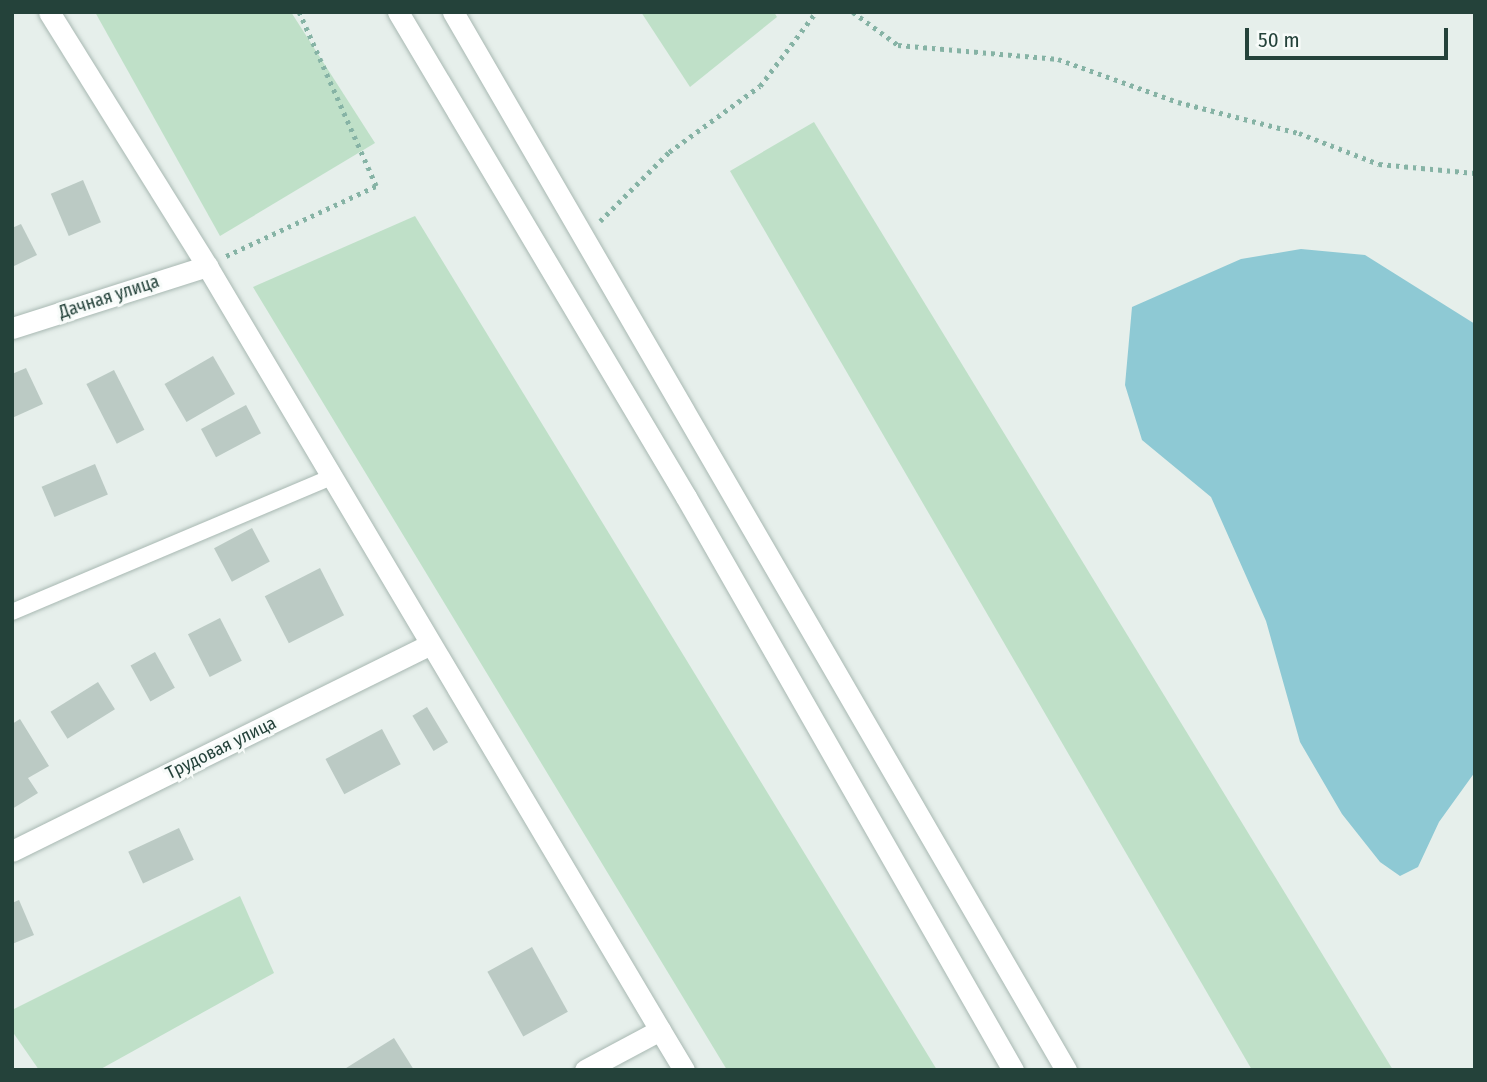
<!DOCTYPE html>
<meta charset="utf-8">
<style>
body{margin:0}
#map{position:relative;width:1487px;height:1082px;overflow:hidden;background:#e6efeb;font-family:"Fira Sans Condensed",sans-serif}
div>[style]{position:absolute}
.green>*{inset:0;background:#bfe0c8}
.water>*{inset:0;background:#8ec9d4}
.building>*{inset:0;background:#bbcac4;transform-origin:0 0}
.path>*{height:4.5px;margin-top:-2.25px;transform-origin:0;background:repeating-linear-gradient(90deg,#86b3a5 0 3.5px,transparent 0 8.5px)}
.roads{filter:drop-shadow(0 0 2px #a8b8b2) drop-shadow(0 0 2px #a8b8b2)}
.service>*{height:16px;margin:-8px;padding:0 8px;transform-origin:8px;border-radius:8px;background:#fff}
.minor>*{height:21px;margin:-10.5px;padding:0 10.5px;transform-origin:10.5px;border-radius:10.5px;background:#fff}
.secondary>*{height:21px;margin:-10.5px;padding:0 10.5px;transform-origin:10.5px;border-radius:10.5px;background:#fff}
span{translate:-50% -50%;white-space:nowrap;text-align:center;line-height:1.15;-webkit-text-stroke:6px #f7fbf9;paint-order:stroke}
.street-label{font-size:18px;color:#24423a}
.frame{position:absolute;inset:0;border:14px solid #24423a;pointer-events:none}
.scale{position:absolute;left:1245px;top:28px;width:203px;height:32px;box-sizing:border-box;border:4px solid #24423a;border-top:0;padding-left:9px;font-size:21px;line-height:24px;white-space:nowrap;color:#24423a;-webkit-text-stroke:5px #f7fbf9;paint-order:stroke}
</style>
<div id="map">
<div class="green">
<div style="clip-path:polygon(95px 12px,291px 12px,375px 143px,220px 236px)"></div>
<div style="clip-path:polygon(641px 12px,774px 12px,777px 17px,690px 87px)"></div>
<div style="clip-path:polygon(814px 122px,1393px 1070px,1252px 1070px,730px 171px)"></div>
<div style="clip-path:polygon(415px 216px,937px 1070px,727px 1070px,253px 287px)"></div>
<div style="clip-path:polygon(240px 896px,274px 973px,99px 1070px,39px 1070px,12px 1031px,12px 1010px)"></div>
</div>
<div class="water">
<div style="clip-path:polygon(1301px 249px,1365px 255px,1475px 324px,1475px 772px,1439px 822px,1418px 867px,1400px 876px,1380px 862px,1342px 814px,1300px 742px,1266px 621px,1211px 497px,1142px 440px,1125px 385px,1132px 307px,1241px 259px)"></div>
</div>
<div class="building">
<div style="left:83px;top:180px;width:46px;height:35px;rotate:67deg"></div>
<div style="clip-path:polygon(21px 224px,37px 255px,12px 267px,12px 228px)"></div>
<div style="left:213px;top:356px;width:44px;height:56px;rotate:60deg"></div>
<div style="clip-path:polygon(26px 368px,43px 404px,12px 418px,12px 374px)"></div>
<div style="left:114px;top:370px;width:67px;height:31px;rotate:63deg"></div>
<div style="left:246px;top:405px;width:32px;height:51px;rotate:62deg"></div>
<div style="left:95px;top:464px;width:33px;height:58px;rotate:67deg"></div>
<div style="left:252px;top:528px;width:38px;height:43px;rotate:62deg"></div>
<div style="left:320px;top:568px;width:53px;height:62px;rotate:63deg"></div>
<div style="left:220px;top:618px;width:48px;height:36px;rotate:63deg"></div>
<div style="left:155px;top:652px;width:41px;height:28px;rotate:61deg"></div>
<div style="left:98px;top:682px;width:32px;height:56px;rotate:58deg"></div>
<div style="left:427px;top:707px;width:41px;height:17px;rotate:59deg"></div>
<div style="clip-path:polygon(20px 719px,49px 766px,28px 778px,38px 793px,12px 809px,12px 724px)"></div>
<div style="left:382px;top:729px;width:40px;height:64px;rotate:62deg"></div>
<div style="left:179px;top:828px;width:35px;height:56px;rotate:65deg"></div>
<div style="clip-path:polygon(19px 900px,34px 935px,12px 944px,12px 903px)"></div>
<div style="left:532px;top:947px;width:74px;height:51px;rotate:61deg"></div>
<div style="clip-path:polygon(394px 1038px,414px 1070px,343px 1070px)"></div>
</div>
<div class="path">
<div style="left:853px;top:12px;width:56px;rotate:36.3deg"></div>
<div style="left:898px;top:45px;width:161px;rotate:5deg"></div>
<div style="left:1058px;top:59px;width:127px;rotate:19.7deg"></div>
<div style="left:1178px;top:102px;width:125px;rotate:14.4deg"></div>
<div style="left:1299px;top:133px;width:86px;rotate:21.2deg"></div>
<div style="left:1379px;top:164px;width:96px;rotate:5.4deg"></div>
<div style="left:600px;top:221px;width:98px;rotate:-45deg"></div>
<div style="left:669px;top:152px;width:112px;rotate:-36deg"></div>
<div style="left:760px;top:86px;width:93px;rotate:-52.9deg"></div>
<div style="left:226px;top:256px;width:166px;rotate:-25deg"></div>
<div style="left:376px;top:186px;width:190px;rotate:-113.9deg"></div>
</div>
<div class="roads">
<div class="service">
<div style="left:12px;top:612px;width:346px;rotate:-22.9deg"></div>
</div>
<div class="minor">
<div style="left:49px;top:12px;width:299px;rotate:58.1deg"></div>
<div style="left:207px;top:266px;width:888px;rotate:59.33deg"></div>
<div style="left:660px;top:1030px;width:85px;rotate:151.9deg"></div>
<div style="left:12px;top:328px;width:205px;rotate:-17.6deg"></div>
<div style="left:12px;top:851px;width:466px;rotate:-26.3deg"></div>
<div style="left:660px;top:1030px;width:47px;rotate:59deg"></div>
</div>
<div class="secondary">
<div style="left:398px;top:12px;width:564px;rotate:59.3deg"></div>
<div style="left:686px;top:497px;width:660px;rotate:60.29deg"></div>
<div style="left:453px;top:12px;width:1223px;rotate:59.91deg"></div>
</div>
</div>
<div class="street-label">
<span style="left:109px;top:297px;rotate:-18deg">Дачная улица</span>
<span style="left:221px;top:748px;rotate:-26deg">Трудовая улица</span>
</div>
<div class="frame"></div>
<div class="scale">50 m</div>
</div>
